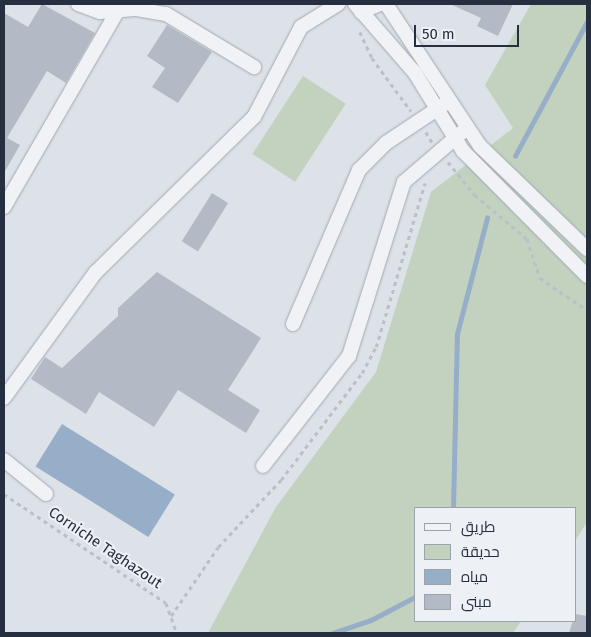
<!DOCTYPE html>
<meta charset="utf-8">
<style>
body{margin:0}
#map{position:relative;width:591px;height:637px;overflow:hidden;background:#dde1e8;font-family:"Fira Sans",Cairo,sans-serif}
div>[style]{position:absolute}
.green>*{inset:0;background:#c3d2be;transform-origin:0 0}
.water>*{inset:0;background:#97aec9;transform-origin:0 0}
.stream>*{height:4.5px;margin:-2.25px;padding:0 2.25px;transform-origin:2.25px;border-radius:2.25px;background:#97aec9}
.building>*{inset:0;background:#b4bac5;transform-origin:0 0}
.path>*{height:2.5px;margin-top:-1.25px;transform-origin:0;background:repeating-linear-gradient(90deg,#bbbfc6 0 4px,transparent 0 8px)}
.roads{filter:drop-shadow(0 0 1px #a2a8b2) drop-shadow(0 0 1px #a2a8b2)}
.minor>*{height:14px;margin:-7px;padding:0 7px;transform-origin:7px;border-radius:7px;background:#f0f2f6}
span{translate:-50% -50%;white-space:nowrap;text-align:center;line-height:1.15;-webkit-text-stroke:4px #edf0f5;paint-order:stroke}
.street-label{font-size:15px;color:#262f3f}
.frame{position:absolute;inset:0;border:5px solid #262f3f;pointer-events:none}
.legend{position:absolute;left:414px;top:507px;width:162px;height:115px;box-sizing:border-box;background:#edf0f5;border:1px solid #9da3ac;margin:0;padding:6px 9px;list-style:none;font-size:15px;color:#262f3f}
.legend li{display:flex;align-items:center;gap:10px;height:25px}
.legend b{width:25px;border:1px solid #9da3ac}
.scale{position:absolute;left:414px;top:25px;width:105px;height:22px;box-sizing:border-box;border:2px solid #262f3f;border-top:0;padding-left:6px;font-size:15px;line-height:18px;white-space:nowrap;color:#262f3f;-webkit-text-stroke:4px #edf0f5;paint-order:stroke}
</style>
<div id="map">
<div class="green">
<div style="clip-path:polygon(531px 4px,587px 4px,587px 522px,575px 541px,575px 508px,415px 508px,415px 621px,521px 621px,513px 633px,208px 633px,276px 507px,376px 372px,431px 192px,513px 128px,485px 85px)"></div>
<div style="left:303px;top:76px;width:51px;height:93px;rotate:33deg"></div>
</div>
<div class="water">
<div style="left:62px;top:424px;width:133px;height:50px;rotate:32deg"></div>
</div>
<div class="stream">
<div style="left:515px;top:156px;width:152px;rotate:-61.8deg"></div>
<div style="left:453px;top:508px;width:174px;rotate:-88.7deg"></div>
<div style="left:457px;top:334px;width:120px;rotate:-75.5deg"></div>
<div style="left:333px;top:633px;width:40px;rotate:-18.9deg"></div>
<div style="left:371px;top:620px;width:50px;rotate:-27.6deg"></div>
</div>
<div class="building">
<div style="clip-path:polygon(42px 4px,95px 33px,66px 83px,47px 71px,7px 138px,20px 145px,4px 173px,4px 13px,28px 27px)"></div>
<div style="clip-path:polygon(450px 4px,513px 4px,498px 36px,477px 26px,481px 18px)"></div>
<div style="clip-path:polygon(167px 25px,212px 52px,178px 103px,152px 87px,165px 68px,147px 56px)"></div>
<div style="left:212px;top:193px;width:19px;height:57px;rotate:32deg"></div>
<div style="clip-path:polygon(157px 272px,261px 338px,228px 390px,260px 410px,246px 433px,178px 390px,154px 427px,99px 392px,86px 414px,31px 379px,45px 357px,62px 368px,118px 316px,118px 308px)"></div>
<div style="clip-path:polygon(575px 614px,587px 616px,587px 633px,569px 633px)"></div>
</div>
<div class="path">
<div style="left:360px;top:32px;width:29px;rotate:65deg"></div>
<div style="left:372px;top:58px;width:66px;rotate:53.7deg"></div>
<div style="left:426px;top:132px;width:12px;rotate:59deg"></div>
<div style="left:448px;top:162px;width:43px;rotate:50.7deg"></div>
<div style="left:475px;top:195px;width:68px;rotate:40.2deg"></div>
<div style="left:527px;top:239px;width:41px;rotate:71.6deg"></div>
<div style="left:540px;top:278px;width:57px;rotate:34.2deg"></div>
<div style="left:4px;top:494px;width:195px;rotate:33.9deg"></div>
<div style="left:166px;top:603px;width:32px;rotate:70deg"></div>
<div style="left:171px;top:616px;width:83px;rotate:-55.7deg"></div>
<div style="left:218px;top:547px;width:92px;rotate:-46.8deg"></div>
<div style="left:281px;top:480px;width:134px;rotate:-52.9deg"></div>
<div style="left:362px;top:373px;width:30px;rotate:-62deg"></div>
<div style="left:376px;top:347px;width:171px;rotate:-73.4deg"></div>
</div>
<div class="roads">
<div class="minor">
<div style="left:78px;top:4px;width:23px;rotate:20deg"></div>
<div style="left:100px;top:12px;width:37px;rotate:-5deg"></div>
<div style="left:137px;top:9px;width:29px;rotate:10deg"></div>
<div style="left:166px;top:14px;width:103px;rotate:31.1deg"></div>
<div style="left:355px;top:4px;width:91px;rotate:49deg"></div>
<div style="left:415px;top:73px;width:92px;rotate:58.4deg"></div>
<div style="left:463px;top:151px;width:176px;rotate:45.2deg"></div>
<div style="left:386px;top:4px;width:170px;rotate:56.5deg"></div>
<div style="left:480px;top:146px;width:149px;rotate:43.9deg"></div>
<div style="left:361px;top:12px;width:21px;rotate:-23deg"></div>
<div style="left:4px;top:207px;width:225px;rotate:-59.9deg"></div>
<div style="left:293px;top:324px;width:168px;rotate:-66.8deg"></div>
<div style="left:359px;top:170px;width:38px;rotate:-45deg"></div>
<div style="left:386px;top:143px;width:69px;rotate:-33.7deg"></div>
<div style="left:4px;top:398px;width:156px;rotate:-53.9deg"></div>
<div style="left:96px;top:272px;width:221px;rotate:-44.5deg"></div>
<div style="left:254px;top:117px;width:102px;rotate:-62.4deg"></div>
<div style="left:301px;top:27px;width:44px;rotate:-31.9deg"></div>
<div style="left:4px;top:460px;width:54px;rotate:39deg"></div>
<div style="left:263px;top:466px;width:140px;rotate:-52deg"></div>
<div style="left:349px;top:356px;width:182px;rotate:-72.5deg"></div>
<div style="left:404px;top:182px;width:83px;rotate:-40.6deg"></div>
</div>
</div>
<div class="street-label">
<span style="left:105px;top:548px;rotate:34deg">Corniche Taghazout</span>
</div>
<div class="frame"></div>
<ul class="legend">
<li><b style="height:6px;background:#f0f2f6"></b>طريق</li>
<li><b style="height:14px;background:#c3d2be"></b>حديقة</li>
<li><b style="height:14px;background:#97aec9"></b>مياه</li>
<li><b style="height:14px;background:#b4bac5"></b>مبنى</li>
</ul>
<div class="scale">50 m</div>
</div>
